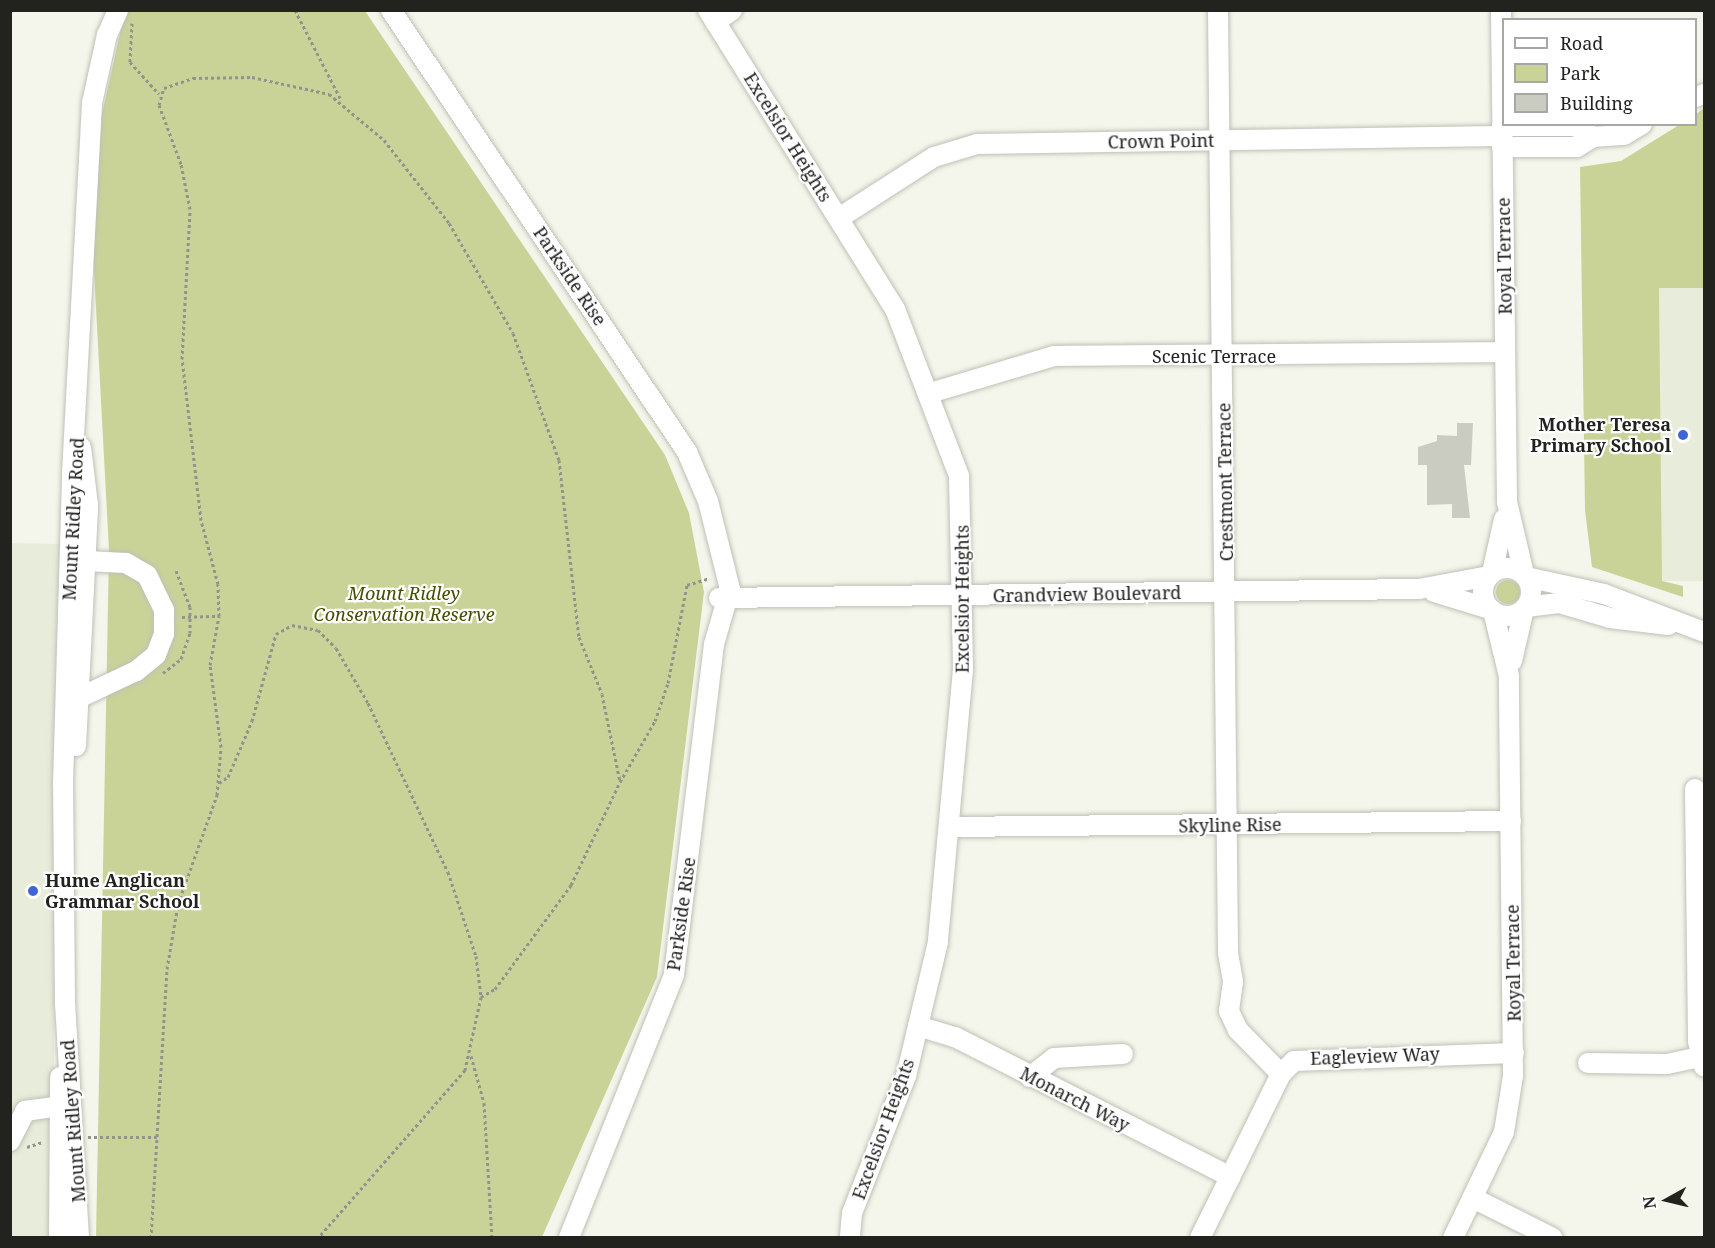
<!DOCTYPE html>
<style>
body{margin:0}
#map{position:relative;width:1715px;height:1248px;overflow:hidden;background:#f4f6eb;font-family:"Noto Serif",serif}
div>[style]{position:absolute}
.built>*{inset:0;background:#e8ecda;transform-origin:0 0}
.green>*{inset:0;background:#c9d398}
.round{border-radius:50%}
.building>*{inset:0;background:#caccc1}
.path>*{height:3px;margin-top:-1.5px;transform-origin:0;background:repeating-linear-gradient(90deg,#92938c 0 3px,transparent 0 6px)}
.roads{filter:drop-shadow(0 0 2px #bec1b6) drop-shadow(0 0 2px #bec1b6)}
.minor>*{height:20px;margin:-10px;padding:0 10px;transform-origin:10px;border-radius:10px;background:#fff}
.minor>.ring{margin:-10px;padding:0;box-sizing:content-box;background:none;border:20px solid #fff;border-radius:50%}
.dots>*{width:16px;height:16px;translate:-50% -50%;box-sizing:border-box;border:3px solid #fff;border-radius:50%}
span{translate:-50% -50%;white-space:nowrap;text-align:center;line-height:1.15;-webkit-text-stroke:4.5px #fff;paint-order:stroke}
.street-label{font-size:18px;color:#22231f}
.poi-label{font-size:18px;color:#22231f;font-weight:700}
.right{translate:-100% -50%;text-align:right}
.left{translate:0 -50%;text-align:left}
.park-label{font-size:18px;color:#464e00;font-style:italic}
.frame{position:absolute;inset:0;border:12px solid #22231f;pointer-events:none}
.legend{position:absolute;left:1502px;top:18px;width:195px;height:108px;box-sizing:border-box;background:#fff;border:2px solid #a7a7a5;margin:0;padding:8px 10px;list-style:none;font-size:18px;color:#22231f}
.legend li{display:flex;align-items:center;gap:12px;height:30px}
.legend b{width:30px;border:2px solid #a7a7a5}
.north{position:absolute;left:1637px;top:1170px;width:60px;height:60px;-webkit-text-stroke:4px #fff;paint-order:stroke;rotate:262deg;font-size:16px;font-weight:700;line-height:24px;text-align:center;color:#22231f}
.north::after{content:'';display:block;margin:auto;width:21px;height:27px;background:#22231f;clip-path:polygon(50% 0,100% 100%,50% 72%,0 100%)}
</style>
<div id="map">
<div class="built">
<div style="left:1659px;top:288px;width:45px;height:293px"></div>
<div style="clip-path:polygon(11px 543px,60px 544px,52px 1237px,11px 1238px)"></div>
</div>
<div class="green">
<div style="clip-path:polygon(125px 11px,365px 11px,665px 455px,689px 513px,704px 592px,657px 977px,542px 1237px,96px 1238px,109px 550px,93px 252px,98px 132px)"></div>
<div style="clip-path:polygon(1704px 108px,1704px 288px,1659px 288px,1662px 581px,1683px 586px,1683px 597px,1592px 567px,1585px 510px,1580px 167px,1621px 161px,1679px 125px,1696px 124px,1696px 114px)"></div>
<div class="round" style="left:1496px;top:580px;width:24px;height:24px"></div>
</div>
<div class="building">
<div style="clip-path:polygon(1457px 423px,1473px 423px,1471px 465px,1464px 465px,1470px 518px,1452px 518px,1452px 504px,1427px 505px,1427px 465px,1418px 465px,1418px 447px,1437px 441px,1437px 435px,1457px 436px)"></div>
</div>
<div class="path">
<div style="left:295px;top:10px;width:101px;rotate:62.9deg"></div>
<div style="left:132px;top:23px;width:39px;rotate:93deg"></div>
<div style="left:130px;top:62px;width:43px;rotate:47.8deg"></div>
<div style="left:182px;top:617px;width:37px;rotate:-2deg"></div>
<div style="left:163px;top:673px;width:23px;rotate:-38deg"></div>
<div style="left:181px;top:659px;width:28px;rotate:-71deg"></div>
<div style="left:190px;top:633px;width:26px;rotate:-90deg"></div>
<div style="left:190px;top:607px;width:39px;rotate:-111deg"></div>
<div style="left:219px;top:783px;width:11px;rotate:-34deg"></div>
<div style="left:228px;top:777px;width:61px;rotate:-66.8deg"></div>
<div style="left:252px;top:721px;width:90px;rotate:-74.6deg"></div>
<div style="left:276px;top:634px;width:18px;rotate:-29deg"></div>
<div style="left:292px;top:625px;width:26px;rotate:11deg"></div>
<div style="left:318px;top:630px;width:25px;rotate:45deg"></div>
<div style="left:336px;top:648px;width:64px;rotate:59.8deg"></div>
<div style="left:368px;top:703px;width:187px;rotate:64.7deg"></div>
<div style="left:448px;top:872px;width:89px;rotate:71.6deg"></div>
<div style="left:476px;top:956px;width:41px;rotate:83deg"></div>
<div style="left:481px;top:997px;width:75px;rotate:102.4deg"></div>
<div style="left:465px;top:1070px;width:223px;rotate:131.2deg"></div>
<div style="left:481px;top:997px;width:16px;rotate:-30deg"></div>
<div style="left:495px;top:989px;width:129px;rotate:-53.8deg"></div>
<div style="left:571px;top:885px;width:114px;rotate:-64.6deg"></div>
<div style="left:471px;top:1056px;width:49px;rotate:74.5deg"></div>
<div style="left:484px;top:1103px;width:135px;rotate:86.6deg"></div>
<div style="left:88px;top:1137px;width:71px"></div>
<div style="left:27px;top:1147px;width:16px;rotate:-18deg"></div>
<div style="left:151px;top:1238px;width:269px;rotate:-86.6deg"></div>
<div style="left:167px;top:969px;width:66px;rotate:-80.4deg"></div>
<div style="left:178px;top:904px;width:116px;rotate:-70.3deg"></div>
<div style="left:217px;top:795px;width:48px;rotate:-85.2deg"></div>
<div style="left:221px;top:747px;width:83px;rotate:-97.6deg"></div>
<div style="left:210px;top:665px;width:50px;rotate:-79.6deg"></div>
<div style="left:219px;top:616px;width:32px;rotate:-92deg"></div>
<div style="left:218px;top:584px;width:66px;rotate:-104.9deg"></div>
<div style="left:201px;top:520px;width:162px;rotate:-96.7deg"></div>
<div style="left:182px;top:359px;width:150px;rotate:-86.9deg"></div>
<div style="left:190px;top:209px;width:46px;rotate:-101.3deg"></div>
<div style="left:181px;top:164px;width:63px;rotate:-110.4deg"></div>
<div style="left:159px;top:105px;width:18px;rotate:-74deg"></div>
<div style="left:164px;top:88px;width:31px;rotate:-19deg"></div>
<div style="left:193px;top:78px;width:59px;rotate:-1deg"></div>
<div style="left:252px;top:77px;width:79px;rotate:12.4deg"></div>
<div style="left:329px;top:94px;width:72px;rotate:39.9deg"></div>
<div style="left:384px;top:140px;width:105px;rotate:51.9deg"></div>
<div style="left:449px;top:223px;width:127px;rotate:59.8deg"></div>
<div style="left:513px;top:333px;width:135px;rotate:70.1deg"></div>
<div style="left:559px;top:460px;width:178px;rotate:83.6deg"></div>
<div style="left:579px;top:637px;width:61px;rotate:68deg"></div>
<div style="left:602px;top:694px;width:90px;rotate:78.4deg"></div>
<div style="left:620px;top:782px;width:70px;rotate:-60.2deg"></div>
<div style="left:655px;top:721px;width:40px;rotate:-71.1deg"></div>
<div style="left:668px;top:683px;width:100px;rotate:-79deg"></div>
<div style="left:687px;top:585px;width:24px;rotate:-17deg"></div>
</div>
<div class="roads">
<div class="minor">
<div style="left:391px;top:10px;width:532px;rotate:56.19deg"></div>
<div style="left:687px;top:452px;width:53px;rotate:66.8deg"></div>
<div style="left:708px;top:501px;width:91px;rotate:76deg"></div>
<div style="left:730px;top:589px;width:57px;rotate:106.2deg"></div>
<div style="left:714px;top:644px;width:333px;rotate:96.9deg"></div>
<div style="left:674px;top:975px;width:283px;rotate:111.8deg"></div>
<div style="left:708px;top:10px;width:353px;rotate:58deg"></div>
<div style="left:895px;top:309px;width:179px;rotate:69deg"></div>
<div style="left:959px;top:476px;width:194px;rotate:88.8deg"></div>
<div style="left:963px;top:670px;width:273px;rotate:95.3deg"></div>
<div style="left:938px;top:942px;width:138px;rotate:103.4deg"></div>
<div style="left:906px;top:1076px;width:147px;rotate:111.5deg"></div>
<div style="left:852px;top:1213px;width:25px;rotate:95deg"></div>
<div style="left:1218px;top:10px;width:943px;rotate:89.39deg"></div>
<div style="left:1228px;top:953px;width:29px;rotate:80deg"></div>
<div style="left:1233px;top:982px;width:29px;rotate:98deg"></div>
<div style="left:1229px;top:1011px;width:21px;rotate:65deg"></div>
<div style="left:1238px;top:1030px;width:62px;rotate:45.7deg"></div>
<div style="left:1501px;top:10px;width:492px;rotate:89.3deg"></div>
<div style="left:1507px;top:502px;width:74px;rotate:76.7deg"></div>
<div style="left:715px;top:22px;width:21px;rotate:-35deg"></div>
<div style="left:1696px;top:97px;width:9px;rotate:-21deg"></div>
<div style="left:1502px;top:126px;width:73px"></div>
<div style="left:1575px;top:126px;width:21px;rotate:31deg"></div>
<div style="left:1502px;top:147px;width:75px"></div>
<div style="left:1577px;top:147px;width:19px;rotate:-32deg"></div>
<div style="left:1593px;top:137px;width:31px;rotate:-4deg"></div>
<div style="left:1624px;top:135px;width:21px;rotate:-31deg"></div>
<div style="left:839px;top:218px;width:113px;rotate:-32.7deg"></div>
<div style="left:934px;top:157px;width:45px;rotate:-16.8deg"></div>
<div style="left:977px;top:144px;width:525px;rotate:-0.87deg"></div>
<div style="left:930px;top:393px;width:129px;rotate:-16.6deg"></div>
<div style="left:1054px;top:356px;width:451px;rotate:-0.5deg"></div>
<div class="ring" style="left:1483px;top:568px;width:28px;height:28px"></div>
<div style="left:77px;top:569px;width:12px;rotate:-42deg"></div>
<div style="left:86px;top:561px;width:40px;rotate:2.9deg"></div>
<div style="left:126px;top:563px;width:24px;rotate:30deg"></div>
<div style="left:147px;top:575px;width:39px;rotate:64deg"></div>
<div style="left:164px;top:610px;width:24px;rotate:90deg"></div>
<div style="left:164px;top:634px;width:22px;rotate:111deg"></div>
<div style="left:156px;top:655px;width:26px;rotate:141deg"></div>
<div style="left:136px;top:671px;width:61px;rotate:154.7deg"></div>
<div style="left:1492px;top:573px;width:55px;rotate:-77.5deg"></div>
<div style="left:1526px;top:577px;width:80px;rotate:12.3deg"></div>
<div style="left:1604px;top:594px;width:107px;rotate:20.8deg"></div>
<div style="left:1434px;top:592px;width:59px;rotate:16.9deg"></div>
<div style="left:719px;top:598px;width:700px;rotate:-0.74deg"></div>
<div style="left:1419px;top:589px;width:71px;rotate:-10.5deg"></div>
<div style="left:1526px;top:607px;width:33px;rotate:-7deg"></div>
<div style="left:1559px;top:603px;width:53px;rotate:16.4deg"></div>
<div style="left:1610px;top:618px;width:59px;rotate:6.8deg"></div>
<div style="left:1512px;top:661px;width:53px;rotate:-77deg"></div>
<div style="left:76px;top:746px;width:241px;rotate:-87.1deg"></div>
<div style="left:88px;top:505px;width:58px;rotate:-96.9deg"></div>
<div style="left:1695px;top:789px;width:252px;rotate:89.3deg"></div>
<div style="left:1698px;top:1041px;width:26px;rotate:77deg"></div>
<div style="left:949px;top:827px;width:562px;rotate:-0.61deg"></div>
<div style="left:918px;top:1026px;width:39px;rotate:17deg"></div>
<div style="left:955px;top:1037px;width:309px;rotate:26.9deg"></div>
<div style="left:1588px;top:1063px;width:79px;rotate:0.7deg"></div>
<div style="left:1667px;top:1064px;width:33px;rotate:-12deg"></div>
<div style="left:1030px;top:1077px;width:31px;rotate:-38deg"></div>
<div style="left:1054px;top:1058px;width:69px;rotate:-3.3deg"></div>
<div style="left:10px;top:1141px;width:34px;rotate:-63deg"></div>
<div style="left:25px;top:1111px;width:35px;rotate:-8deg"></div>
<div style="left:1473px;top:1198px;width:89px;rotate:26.6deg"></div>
<div style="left:59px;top:1238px;width:161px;rotate:-89.6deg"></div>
<div style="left:79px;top:1238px;width:233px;rotate:-93.4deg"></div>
<div style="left:65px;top:1005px;width:222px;rotate:-90.5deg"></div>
<div style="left:63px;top:783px;width:310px;rotate:-88.3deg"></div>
<div style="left:72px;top:473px;width:371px;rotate:-86.9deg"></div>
<div style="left:92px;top:103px;width:70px;rotate:-77.6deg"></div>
<div style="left:107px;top:35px;width:27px;rotate:-66deg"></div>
<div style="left:1200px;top:1238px;width:183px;rotate:-63.7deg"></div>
<div style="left:1281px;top:1074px;width:18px;rotate:-45deg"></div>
<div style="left:1294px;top:1061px;width:220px;rotate:-2.1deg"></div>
<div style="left:1453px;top:1238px;width:118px;rotate:-64.3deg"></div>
<div style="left:1504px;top:1132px;width:57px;rotate:-80.9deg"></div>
<div style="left:1513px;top:1076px;width:400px;rotate:-90.6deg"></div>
<div style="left:1509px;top:676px;width:67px;rotate:-103.8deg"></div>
</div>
</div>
<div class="dots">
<div style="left:1683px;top:435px;background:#3f65d7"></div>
<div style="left:33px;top:891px;background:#3f65d7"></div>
</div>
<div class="street-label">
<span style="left:788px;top:137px;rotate:58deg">Excelsior Heights</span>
<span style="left:1161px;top:141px;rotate:-1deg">Crown Point</span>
<span style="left:1504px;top:256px;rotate:-91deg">Royal Terrace</span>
<span style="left:570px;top:276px;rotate:56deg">Parkside Rise</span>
<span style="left:1214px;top:356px">Scenic Terrace</span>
<span style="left:1225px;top:482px;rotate:-91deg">Crestmont Terrace</span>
<span style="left:73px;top:519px;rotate:-87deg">Mount Ridley Road</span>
<span style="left:1087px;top:594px;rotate:-1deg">Grandview Boulevard</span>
<span style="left:962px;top:599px;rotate:-90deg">Excelsior Heights</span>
<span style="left:1230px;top:825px;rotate:-1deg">Skyline Rise</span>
<span style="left:681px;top:914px;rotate:-82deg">Parkside Rise</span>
<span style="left:1513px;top:963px;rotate:-91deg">Royal Terrace</span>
<span style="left:1375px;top:1056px;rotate:-2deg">Eagleview Way</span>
<span style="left:1075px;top:1099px;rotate:27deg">Monarch Way</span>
<span style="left:73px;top:1121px;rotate:-94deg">Mount Ridley Road</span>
<span style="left:883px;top:1129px;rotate:-70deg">Excelsior Heights</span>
</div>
<div class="poi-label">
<span class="right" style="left:1671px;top:435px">Mother Teresa<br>Primary School</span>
<span class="left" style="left:45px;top:891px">Hume Anglican<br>Grammar School</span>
</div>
<div class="park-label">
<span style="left:404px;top:604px">Mount Ridley<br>Conservation Reserve</span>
</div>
<div class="frame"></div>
<ul class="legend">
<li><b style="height:8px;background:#fff"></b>Road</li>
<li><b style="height:16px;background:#c9d398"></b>Park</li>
<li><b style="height:16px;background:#caccc1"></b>Building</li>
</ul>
<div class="north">N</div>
</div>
